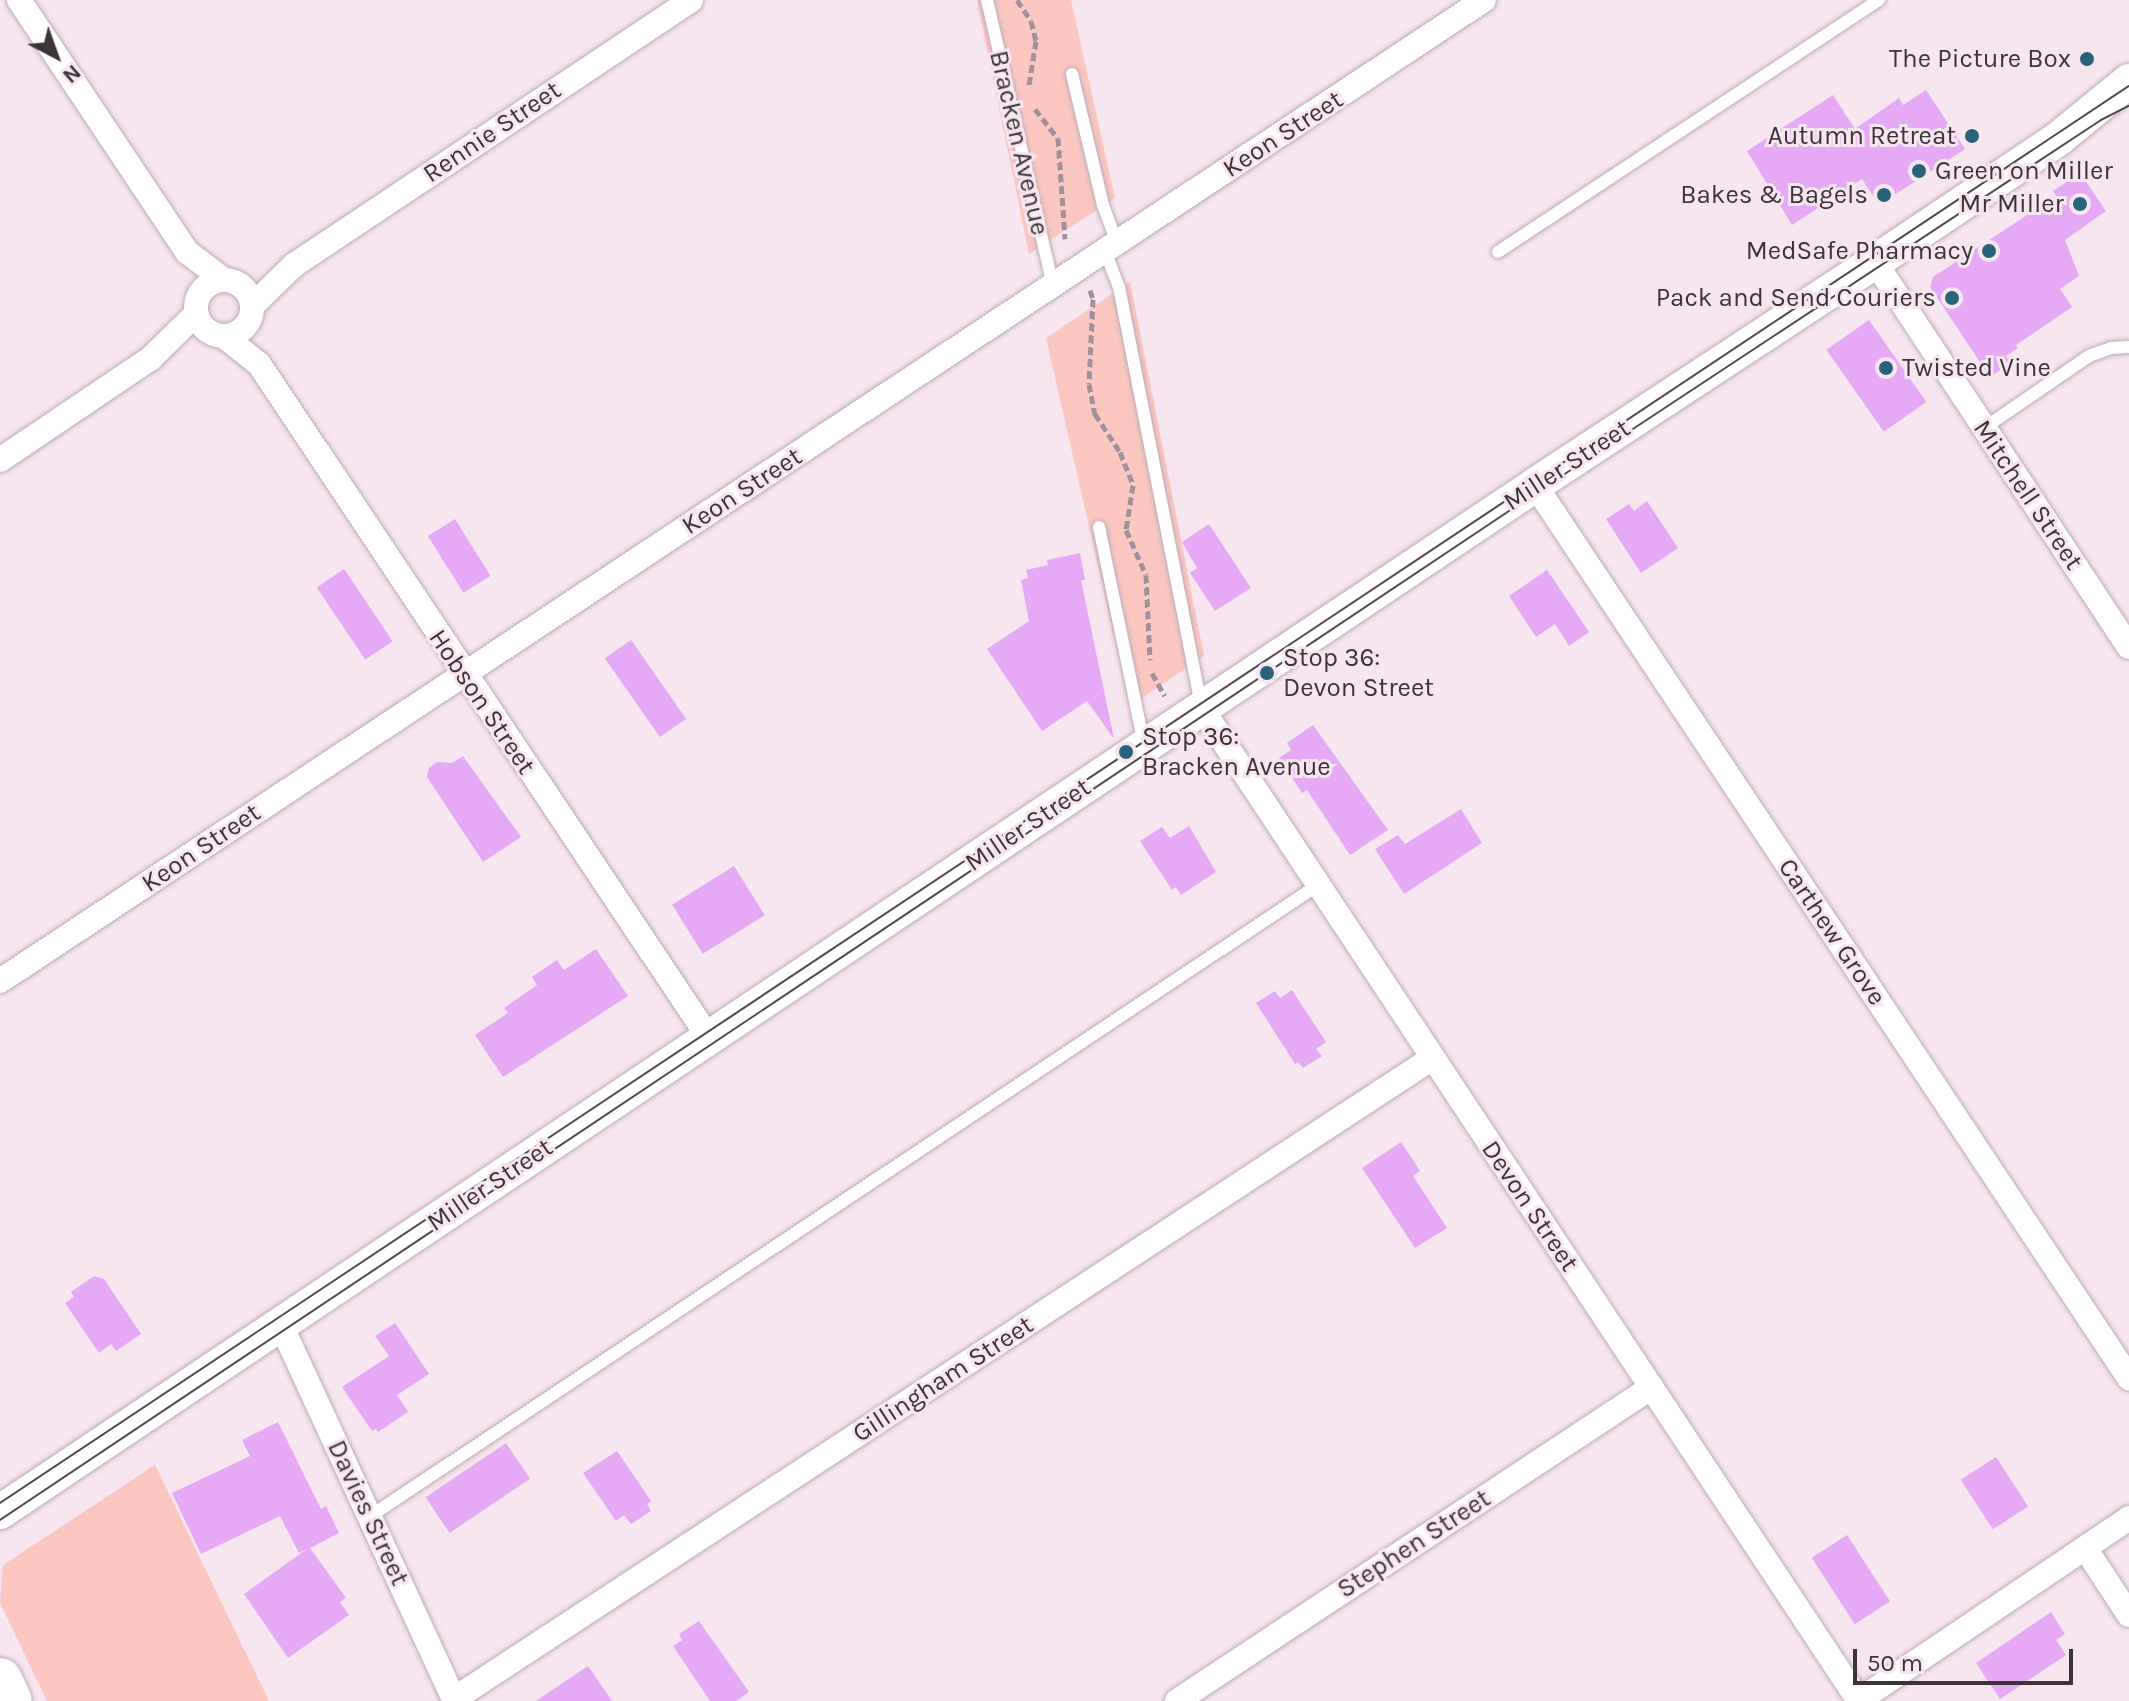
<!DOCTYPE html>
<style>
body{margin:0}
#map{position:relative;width:2129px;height:1701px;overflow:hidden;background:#f7e5f0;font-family:Karla,sans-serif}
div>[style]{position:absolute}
.green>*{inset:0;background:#fcc7c1}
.building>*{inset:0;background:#e5a9f5;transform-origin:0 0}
.path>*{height:5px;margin-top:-2.5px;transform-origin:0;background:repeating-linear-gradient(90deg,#9f929a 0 8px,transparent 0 12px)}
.roads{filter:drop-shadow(0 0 2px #beadb7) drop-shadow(0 0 2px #beadb7)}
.lane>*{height:12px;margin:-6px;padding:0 6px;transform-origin:6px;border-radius:6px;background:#fff}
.street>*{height:24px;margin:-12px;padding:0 12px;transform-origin:12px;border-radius:12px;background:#fff}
.street>.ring{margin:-12px;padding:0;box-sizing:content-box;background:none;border:24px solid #fff;border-radius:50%}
.secondary>*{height:34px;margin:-17px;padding:0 17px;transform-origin:17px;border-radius:17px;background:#fff}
.highway>*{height:44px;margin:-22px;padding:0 22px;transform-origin:22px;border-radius:22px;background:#fff}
.tram>*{height:2px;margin:-1px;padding:0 1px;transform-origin:1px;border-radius:1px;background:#524a4f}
.dots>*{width:22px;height:22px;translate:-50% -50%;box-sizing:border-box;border:4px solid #f7e5f0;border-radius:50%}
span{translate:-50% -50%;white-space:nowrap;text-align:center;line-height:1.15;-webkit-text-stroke:6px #f7e5f0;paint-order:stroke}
.poi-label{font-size:26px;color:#3b3539}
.right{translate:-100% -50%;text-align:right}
.left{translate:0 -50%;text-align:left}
.street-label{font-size:26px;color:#3b3539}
.north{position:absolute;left:16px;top:16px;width:80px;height:80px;-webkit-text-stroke:6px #f7e5f0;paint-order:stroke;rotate:139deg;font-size:22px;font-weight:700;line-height:32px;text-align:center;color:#3b3539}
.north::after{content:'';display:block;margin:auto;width:28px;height:36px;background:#3b3539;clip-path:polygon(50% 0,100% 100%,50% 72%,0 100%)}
.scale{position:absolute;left:1853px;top:1649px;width:220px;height:36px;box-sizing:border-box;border:4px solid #3b3539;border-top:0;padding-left:10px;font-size:24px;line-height:28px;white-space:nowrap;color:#3b3539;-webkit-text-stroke:6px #f7e5f0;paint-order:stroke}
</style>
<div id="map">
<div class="green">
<div style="clip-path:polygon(977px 0,1071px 0,1115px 198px,1029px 254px)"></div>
<div style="clip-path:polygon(1130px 282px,1204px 656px,1130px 706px,1046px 338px)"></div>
<div style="clip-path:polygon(155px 1465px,269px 1701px,47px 1701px,0 1603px,3px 1565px)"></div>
</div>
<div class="building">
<div style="clip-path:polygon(1926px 90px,1965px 149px,1879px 205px,1862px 179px,1792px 225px,1747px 151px,1833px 95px,1855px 129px,1899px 98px,1903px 105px)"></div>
<div style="clip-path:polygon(2080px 173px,2106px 211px,2065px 240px,2079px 276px,2060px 289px,2072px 307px,2016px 345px,2018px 348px,2006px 356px,2011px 363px,1990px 377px,1930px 287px,1933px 277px,2056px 196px,2053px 191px)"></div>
<div style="left:1869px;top:320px;width:100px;height:52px;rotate:55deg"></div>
<div style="clip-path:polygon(1647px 501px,1678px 548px,1641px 573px,1606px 519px,1629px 504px,1634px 511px)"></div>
<div style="left:455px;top:519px;width:67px;height:32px;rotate:58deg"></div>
<div style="clip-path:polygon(1209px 524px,1251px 588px,1215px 611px,1190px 573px,1197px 568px,1182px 542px)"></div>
<div style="clip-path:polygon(1080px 553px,1085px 580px,1081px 580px,1114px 739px,1087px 701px,1042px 731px,987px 649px,1029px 621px,1021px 580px,1028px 578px,1026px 570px,1048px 565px,1047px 560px)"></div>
<div style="left:344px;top:569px;width:87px;height:33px;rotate:56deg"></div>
<div style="clip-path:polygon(1547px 570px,1589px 632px,1569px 646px,1555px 624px,1536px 637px,1509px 596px)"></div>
<div style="left:631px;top:640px;width:96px;height:32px;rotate:55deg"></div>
<div style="clip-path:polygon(1313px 725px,1388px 830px,1350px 855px,1307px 790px,1302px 793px,1279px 758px,1291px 750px,1287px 743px)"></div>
<div style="clip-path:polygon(463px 756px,521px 837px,483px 862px,427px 777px,429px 768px,437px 762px,452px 763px)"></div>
<div style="clip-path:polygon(1461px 809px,1482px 843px,1404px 894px,1375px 849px,1398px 835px,1405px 844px)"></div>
<div style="clip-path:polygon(1189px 826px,1216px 872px,1181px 895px,1176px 887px,1172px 890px,1140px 841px,1162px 827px,1170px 838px)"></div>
<div style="left:734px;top:866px;width:58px;height:73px;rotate:58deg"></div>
<div style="clip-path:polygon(596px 949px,628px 996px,503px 1077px,475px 1035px,508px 1013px,504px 1008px,537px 985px,532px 977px,557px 960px,564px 970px)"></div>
<div style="clip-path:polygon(1292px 990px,1326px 1042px,1316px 1049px,1322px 1056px,1303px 1068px,1298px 1062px,1295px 1064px,1256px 1003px,1275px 991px,1280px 998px)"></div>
<div style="clip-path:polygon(1401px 1142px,1420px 1171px,1413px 1176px,1447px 1228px,1415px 1248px,1362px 1168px)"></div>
<div style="clip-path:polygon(94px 1276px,104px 1279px,141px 1334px,116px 1351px,111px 1344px,99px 1353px,65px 1303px,74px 1297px,71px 1292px)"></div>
<div style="clip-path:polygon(395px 1323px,429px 1374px,397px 1395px,408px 1412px,378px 1432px,376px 1429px,372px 1431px,342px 1387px,389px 1356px,375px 1336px)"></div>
<div style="clip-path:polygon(278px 1422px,321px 1509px,326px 1506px,339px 1533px,310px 1548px,346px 1598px,340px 1602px,349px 1615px,288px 1658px,244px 1594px,307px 1549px,299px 1553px,280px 1516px,201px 1554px,172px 1493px,250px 1456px,242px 1440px)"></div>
<div style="left:506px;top:1443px;width:43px;height:97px;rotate:56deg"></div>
<div style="clip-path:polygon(617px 1451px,651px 1501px,647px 1504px,651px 1511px,631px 1524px,624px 1515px,616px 1521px,583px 1473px)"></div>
<div style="left:1996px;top:1457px;width:59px;height:42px;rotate:57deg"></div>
<div style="left:1847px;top:1535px;width:79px;height:42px;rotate:57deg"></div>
<div style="clip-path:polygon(2051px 1612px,2065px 1634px,2056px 1640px,2066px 1655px,2000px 1699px,1976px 1663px)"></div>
<div style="clip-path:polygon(699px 1621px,749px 1692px,736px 1701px,710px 1701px,673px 1646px,682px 1640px,679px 1634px)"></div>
<div style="clip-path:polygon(588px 1666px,612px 1701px,536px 1701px)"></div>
</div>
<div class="path">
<div style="left:1017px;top:0;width:25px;rotate:56deg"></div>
<div style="left:1031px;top:21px;width:21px;rotate:76deg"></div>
<div style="left:1036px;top:41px;width:45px;rotate:99deg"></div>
<div style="left:1035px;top:109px;width:37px;rotate:52deg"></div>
<div style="left:1058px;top:138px;width:101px;rotate:86deg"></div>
<div style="left:1090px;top:290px;width:9px;rotate:72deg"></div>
<div style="left:1093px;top:299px;width:85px;rotate:92.7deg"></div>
<div style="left:1089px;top:384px;width:31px;rotate:79deg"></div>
<div style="left:1095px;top:414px;width:45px;rotate:56.7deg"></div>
<div style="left:1120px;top:452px;width:35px;rotate:68deg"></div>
<div style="left:1133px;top:485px;width:46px;rotate:98.8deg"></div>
<div style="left:1126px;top:530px;width:49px;rotate:66deg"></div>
<div style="left:1146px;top:575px;width:85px;rotate:87.3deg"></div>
<div style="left:1152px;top:673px;width:26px;rotate:61deg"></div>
</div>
<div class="roads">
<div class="lane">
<div style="left:987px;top:0;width:294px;rotate:77deg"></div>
<div style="left:1072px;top:74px;width:135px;rotate:76.7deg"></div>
<div style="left:1103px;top:205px;width:40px;rotate:69.8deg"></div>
<div style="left:1105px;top:251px;width:39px;rotate:69deg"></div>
<div style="left:1119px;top:287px;width:427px;rotate:78.9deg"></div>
<div style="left:1498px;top:252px;width:457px;rotate:-33.5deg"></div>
<div style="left:1984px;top:428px;width:127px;rotate:-34.4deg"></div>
<div style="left:2089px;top:356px;width:23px;rotate:-20deg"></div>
<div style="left:2111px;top:348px;width:18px;rotate:-3deg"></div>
<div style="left:1099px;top:527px;width:222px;rotate:78.3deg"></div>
<div style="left:369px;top:1517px;width:1140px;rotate:-33.66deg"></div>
</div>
<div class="street">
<div style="left:19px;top:0;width:303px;rotate:56.3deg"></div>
<div style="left:187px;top:252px;width:46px;rotate:37.1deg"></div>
<div style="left:1875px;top:262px;width:461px;rotate:56.6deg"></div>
<div class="ring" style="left:196px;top:280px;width:32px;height:32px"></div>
<div style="left:252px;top:306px;width:59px;rotate:-44.3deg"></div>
<div style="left:294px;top:265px;width:477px;rotate:-33.7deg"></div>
<div style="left:225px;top:337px;width:43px;rotate:38.5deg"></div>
<div style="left:259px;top:364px;width:810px;rotate:56.27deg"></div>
<div style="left:0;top:460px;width:182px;rotate:-34deg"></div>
<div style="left:151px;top:358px;width:63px;rotate:-44.4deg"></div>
<div style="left:1535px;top:485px;width:1073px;rotate:56.37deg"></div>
<div style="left:1202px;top:709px;width:1190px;rotate:56.48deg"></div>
<div style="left:0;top:981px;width:1779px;rotate:-33.47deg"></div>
<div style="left:281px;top:1325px;width:414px;rotate:65.2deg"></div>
<div style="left:2085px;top:1548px;width:80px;rotate:56.7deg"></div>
<div style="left:454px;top:1699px;width:1168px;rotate:-33.23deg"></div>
<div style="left:1177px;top:1701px;width:569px;rotate:-33.47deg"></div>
<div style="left:1858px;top:1701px;width:327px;rotate:-34deg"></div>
</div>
<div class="secondary">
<div style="left:0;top:1512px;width:1847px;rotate:-33.78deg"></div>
<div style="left:1535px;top:485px;width:407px;rotate:-33.3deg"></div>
<div style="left:1875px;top:262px;width:220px;rotate:-33.9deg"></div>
<div style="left:2058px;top:139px;width:92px;rotate:-39.2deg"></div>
</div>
<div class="highway">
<div style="left:0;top:1680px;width:23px;rotate:65deg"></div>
</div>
</div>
<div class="tram">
<div style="left:0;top:1503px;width:2557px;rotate:-33.65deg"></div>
<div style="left:0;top:1520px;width:1851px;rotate:-33.77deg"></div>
<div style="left:1539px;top:491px;width:673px;rotate:-33.43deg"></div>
<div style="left:2101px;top:120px;width:31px;rotate:-27deg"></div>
</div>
<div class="dots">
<div style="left:2087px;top:59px;background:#28627b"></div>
<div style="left:1972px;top:136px;background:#28627b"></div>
<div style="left:1919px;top:171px;background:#28627b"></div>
<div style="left:1884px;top:195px;background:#28627b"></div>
<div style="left:2080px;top:204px;background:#28627b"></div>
<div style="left:1989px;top:251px;background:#28627b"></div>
<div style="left:1952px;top:298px;background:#28627b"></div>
<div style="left:1886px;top:368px;background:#28627b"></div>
<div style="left:1267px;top:673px;background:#28627b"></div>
<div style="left:1126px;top:752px;background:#28627b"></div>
</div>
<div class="poi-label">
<span class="right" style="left:2071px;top:59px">The Picture Box</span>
<span class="right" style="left:1956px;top:136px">Autumn Retreat</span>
<span class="left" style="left:1935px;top:171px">Green on Miller</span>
<span class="right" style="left:1868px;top:195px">Bakes &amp; Bagels</span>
<span class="right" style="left:2064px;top:204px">Mr Miller</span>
<span class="right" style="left:1973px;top:251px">MedSafe Pharmacy</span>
<span class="right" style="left:1936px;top:298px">Pack and Send Couriers</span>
<span class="left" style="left:1902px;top:368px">Twisted Vine</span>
<span class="left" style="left:1283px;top:673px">Stop 36:<br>Devon Street</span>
<span class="left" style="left:1142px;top:752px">Stop 36:<br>Bracken Avenue</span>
</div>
<div class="street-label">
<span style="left:492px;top:132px;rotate:-34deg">Rennie Street</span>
<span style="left:1283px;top:134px;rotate:-33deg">Keon Street</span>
<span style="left:1019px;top:143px;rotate:77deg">Bracken Avenue</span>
<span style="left:1567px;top:465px;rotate:-33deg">Miller Street</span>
<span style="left:742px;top:491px;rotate:-33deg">Keon Street</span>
<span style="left:2028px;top:495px;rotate:56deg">Mitchell Street</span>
<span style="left:482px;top:702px;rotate:56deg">Hobson Street</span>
<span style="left:1028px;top:825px;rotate:-34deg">Miller Street</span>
<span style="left:201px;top:848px;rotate:-34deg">Keon Street</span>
<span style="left:1832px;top:932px;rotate:56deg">Carthew Grove</span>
<span style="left:490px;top:1185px;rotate:-34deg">Miller Street</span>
<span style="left:1530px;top:1206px;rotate:56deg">Devon Street</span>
<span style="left:943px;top:1379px;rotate:-33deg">Gillingham Street</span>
<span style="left:368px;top:1513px;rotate:65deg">Davies Street</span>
<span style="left:1414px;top:1544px;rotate:-33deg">Stephen Street</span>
</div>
<div class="north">N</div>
<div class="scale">50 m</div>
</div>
